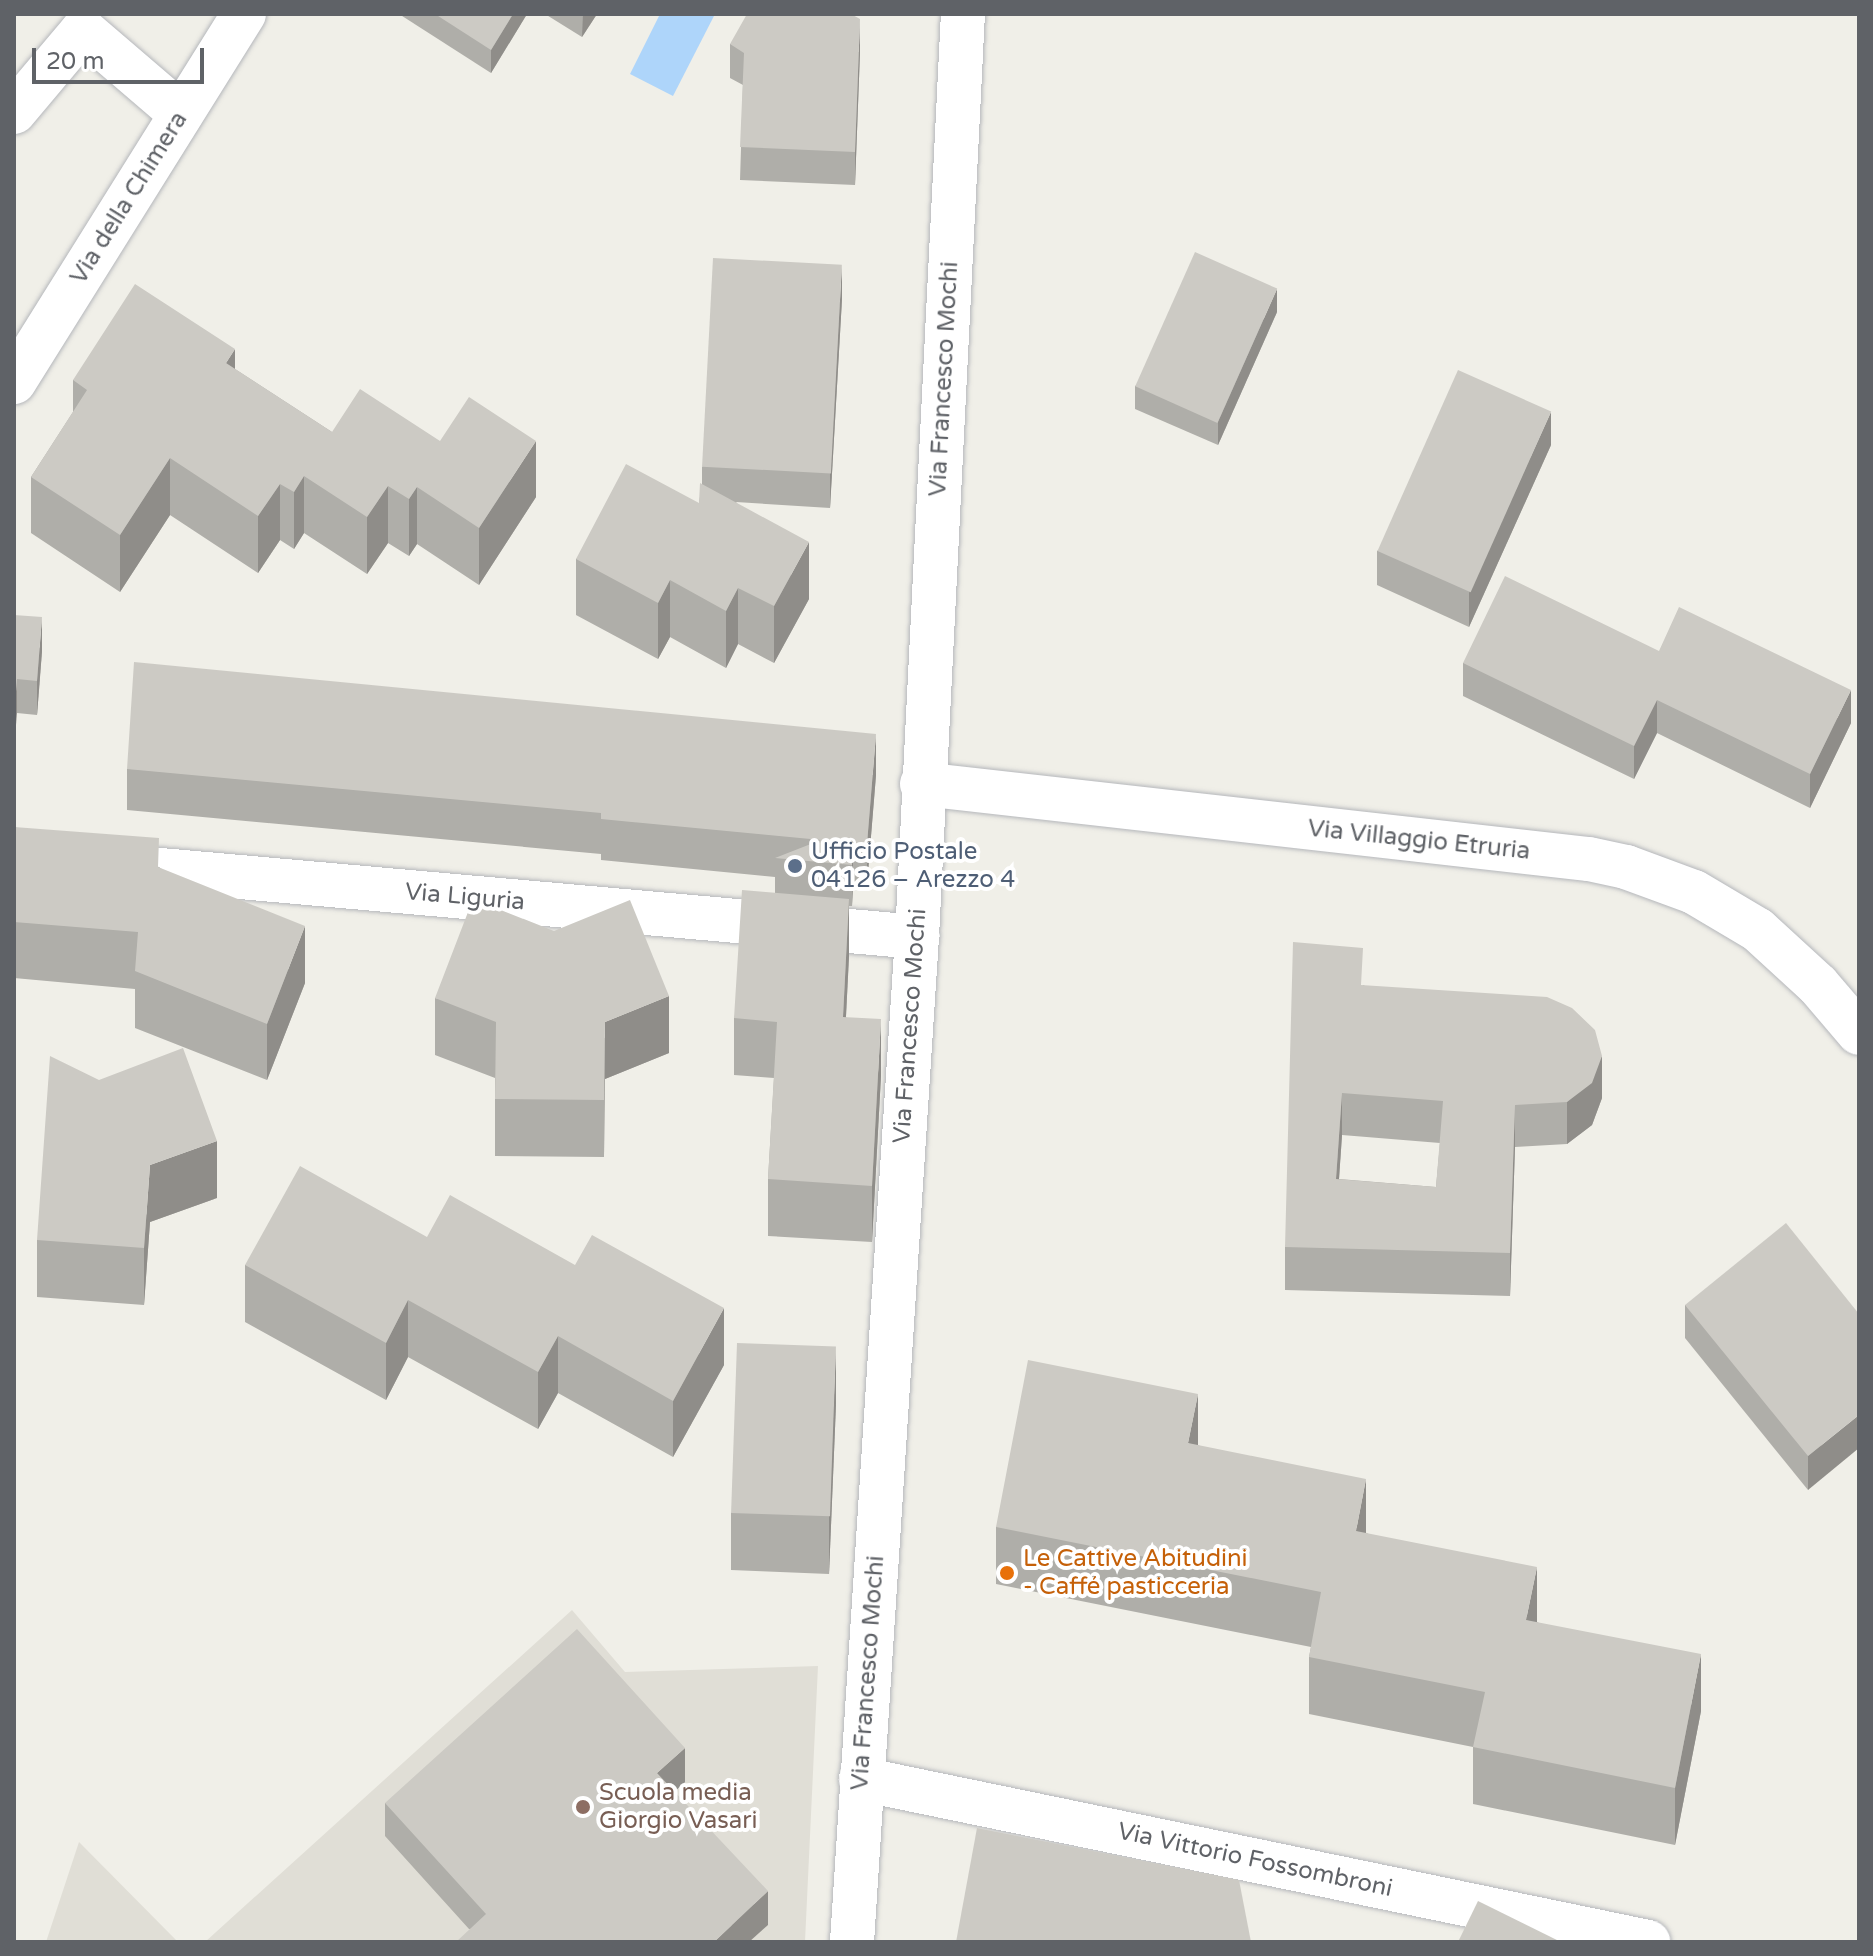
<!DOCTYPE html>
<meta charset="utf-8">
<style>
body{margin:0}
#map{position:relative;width:1873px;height:1956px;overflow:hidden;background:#f0efe8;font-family:"Varela Round",sans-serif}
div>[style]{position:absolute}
.education>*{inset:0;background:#e0ded6}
.water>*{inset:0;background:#aed5fa}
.roads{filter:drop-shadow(0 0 2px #b5b7bb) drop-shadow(0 0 2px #b5b7bb)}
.street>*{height:44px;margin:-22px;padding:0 22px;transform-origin:22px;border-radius:22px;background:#fff}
.secondary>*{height:44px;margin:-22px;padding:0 22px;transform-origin:22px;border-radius:22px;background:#fff}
.wall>*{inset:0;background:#afaea9}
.shaded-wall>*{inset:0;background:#8f8d89}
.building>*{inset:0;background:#cccac4;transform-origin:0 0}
.dots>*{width:22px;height:22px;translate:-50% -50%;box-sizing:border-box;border:4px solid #fff;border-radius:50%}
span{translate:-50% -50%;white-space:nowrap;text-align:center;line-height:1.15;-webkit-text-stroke:8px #fff;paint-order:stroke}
.street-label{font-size:24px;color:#5f6267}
.service-label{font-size:24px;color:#4e5e75}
.left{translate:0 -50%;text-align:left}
.food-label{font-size:24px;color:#c56008}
.education-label{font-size:24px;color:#785e54}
.frame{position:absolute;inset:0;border:16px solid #5f6267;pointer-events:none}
.scale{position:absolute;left:32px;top:48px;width:172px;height:36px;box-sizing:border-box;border:4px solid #5f6267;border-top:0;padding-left:10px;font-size:24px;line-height:28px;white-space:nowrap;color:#5f6267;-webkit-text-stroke:6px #fff;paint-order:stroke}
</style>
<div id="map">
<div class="education">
<div style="clip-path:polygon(572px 1610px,625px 1672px,818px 1666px,805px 1942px,205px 1942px)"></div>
<div style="clip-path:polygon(79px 1842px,178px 1942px,46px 1942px)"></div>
</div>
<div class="water">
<div style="clip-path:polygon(660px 14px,715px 14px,673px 96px,630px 74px)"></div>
</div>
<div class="roads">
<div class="street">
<div style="left:14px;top:112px;width:107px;rotate:-49.9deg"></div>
<div style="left:83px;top:30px;width:129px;rotate:40.6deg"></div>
<div style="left:922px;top:784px;width:671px;rotate:6.42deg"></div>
<div style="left:1589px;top:859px;width:38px;rotate:12deg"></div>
<div style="left:1626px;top:867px;width:72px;rotate:20.2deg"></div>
<div style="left:1694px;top:892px;width:74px;rotate:30.7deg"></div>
<div style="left:1758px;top:930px;width:81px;rotate:42.5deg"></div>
<div style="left:1818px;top:985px;width:63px;rotate:49.5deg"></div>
<div style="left:14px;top:857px;width:907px;rotate:5.06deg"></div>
<div style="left:861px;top:1779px;width:804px;rotate:11.7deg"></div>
</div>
<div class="secondary">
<div style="left:14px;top:382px;width:434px;rotate:-58deg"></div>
<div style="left:852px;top:1942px;width:1007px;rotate:-86.3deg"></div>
<div style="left:917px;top:937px;width:924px;rotate:-87.15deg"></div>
</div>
</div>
<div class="wall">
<div style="clip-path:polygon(399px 14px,527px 14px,491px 73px)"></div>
<div style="clip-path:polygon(545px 14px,597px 14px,582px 37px)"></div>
<div style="clip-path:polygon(730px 44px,860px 52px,855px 185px,740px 180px,743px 85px,730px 78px)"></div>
<div style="clip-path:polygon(842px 299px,830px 508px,736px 502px,809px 599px,774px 663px,738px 644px,726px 668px,670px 637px,658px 659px,576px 615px,576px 559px,699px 503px,702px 484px,702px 467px)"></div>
<div style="clip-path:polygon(1277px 312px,1218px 445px,1135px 409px,1135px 386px)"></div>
<div style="clip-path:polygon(235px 369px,332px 432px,440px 441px,536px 497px,479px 585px,417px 544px,409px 556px,388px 543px,367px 574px,304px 533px,294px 549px,280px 540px,258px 573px,170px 515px,120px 592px,31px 533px,31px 477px,73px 412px,73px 380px)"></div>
<div style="clip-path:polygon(1551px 445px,1469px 627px,1377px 585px,1377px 551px)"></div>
<div style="clip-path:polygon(14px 615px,42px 651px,37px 715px,17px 713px)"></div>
<div style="clip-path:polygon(1659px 651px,1851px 723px,1810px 808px,1657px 733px,1634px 779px,1463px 696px,1463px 663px)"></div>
<div style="clip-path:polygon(127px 769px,876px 775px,867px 885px,853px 884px,852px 906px,849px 906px,849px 956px,846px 1017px,881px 1076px,872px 1242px,768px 1236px,768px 1179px,774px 1078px,734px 1075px,734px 1018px,775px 893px,775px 877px,601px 860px,601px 854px,127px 810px)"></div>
<div style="clip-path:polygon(14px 827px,159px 867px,305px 983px,267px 1080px,135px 1028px,135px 989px,14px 978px)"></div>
<div style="clip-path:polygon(evenodd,1363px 985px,1602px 1098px,1592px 1125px,1567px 1144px,1515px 1147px,1510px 1296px,1285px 1290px,1285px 1247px,1363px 985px,1342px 1135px,1440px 1143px,1436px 1187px,1339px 1179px,1342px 1135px)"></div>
<div style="clip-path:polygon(435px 998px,669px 1053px,605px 1079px,604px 1157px,495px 1156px,495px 1078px,435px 1055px)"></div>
<div style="clip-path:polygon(217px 1198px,150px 1222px,144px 1305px,37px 1297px,37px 1240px)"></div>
<div style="clip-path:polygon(427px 1237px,724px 1365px,673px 1457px,558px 1393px,538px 1429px,408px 1357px,386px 1400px,245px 1322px,245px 1265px)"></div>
<div style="clip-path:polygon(1685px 1305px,1859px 1314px,1808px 1490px,1685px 1338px)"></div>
<div style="clip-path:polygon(836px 1404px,829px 1574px,731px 1570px,731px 1513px)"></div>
<div style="clip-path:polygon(1198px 1445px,1537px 1622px,1701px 1711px,1675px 1845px,1473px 1804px,1473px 1747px,1309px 1714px,1309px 1657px,1311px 1647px,996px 1584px,996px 1527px)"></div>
<div style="clip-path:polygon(685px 1782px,674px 1792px,768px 1925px,469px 1929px,385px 1836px,385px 1803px)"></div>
</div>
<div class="shaded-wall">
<div style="clip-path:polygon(513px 14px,527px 14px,491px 73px,491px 50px)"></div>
<div style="clip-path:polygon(583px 14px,597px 14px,582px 37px)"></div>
<div style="clip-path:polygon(860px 19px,860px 52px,855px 185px,855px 152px)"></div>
<div style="clip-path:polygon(842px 265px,842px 299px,830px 508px,830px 474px)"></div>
<div style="clip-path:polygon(1277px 289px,1277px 312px,1218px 445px,1218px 422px)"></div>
<div style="clip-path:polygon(235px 349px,235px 406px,226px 363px)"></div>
<div style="clip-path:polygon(1551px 412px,1551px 445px,1469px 627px,1469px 593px)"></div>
<div style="clip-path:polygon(536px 441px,536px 497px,479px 585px,479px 528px)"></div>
<div style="clip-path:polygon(170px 458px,170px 515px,120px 592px,120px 535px)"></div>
<div style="clip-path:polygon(304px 476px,304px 533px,294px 549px,294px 492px)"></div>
<div style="clip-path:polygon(280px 484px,280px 540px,258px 573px,258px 516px)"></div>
<div style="clip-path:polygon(388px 486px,388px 543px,367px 574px,367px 517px)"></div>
<div style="clip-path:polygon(417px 487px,417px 544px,409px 556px,409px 499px)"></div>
<div style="clip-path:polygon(809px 542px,809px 599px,774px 663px,774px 606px)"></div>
<div style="clip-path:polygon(670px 580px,670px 637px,658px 659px,658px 603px)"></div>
<div style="clip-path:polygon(738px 588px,738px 644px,726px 668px,726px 611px)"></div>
<div style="clip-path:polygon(42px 617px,42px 651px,37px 715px,37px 681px)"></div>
<div style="clip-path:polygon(17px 679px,17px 713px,14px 749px,14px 716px)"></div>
<div style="clip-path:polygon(1851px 690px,1851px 723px,1810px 808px,1810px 774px)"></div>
<div style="clip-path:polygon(1657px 700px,1657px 733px,1634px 779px,1634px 746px)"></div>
<div style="clip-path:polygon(876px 734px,876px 775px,867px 885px,867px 844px)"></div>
<div style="clip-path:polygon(853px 843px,853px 884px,852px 906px,852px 865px)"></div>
<div style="clip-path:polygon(849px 899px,849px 956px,843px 1074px,843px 1017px)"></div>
<div style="clip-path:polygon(305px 926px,305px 983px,267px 1080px,267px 1024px)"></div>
<div style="clip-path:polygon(669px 996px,669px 1053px,605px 1079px,604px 1157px,605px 1022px)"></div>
<div style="clip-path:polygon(881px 1019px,881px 1076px,872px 1242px,872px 1186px)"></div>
<div style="clip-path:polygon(1602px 1056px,1602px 1098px,1592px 1125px,1567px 1144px,1567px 1102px)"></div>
<div style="clip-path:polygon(1342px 1093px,1342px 1135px,1336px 1222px,1336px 1179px)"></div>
<div style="clip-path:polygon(1515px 1105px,1515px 1147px,1510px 1296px,1510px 1253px)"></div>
<div style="clip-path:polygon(217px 1141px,217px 1198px,150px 1222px,144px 1305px,144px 1248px,150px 1165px)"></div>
<div style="clip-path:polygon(408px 1300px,408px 1357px,386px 1400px,386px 1343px)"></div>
<div style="clip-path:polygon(724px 1308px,724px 1365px,673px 1457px,673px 1401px)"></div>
<div style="clip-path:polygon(558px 1336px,558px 1393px,538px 1429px,538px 1372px)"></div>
<div style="clip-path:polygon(836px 1347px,836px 1404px,829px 1574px,829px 1517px)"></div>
<div style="clip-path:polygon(1198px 1394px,1198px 1450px,1188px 1443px)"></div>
<div style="clip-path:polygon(1859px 1415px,1859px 1448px,1808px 1490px,1808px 1456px)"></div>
<div style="clip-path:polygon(1366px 1479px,1366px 1536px,1356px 1531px)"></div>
<div style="clip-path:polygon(1537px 1567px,1537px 1624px,1526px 1620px)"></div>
<div style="clip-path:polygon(1701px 1654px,1701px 1711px,1675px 1845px,1675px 1788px)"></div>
<div style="clip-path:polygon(685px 1748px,685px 1782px,657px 1807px,657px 1773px)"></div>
<div style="clip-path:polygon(768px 1891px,768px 1925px,749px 1942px,714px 1942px)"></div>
</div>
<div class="building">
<div style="clip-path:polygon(435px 14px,513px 14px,491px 50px)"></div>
<div style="clip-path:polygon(747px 14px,851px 14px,860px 19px,855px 152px,740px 147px,744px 53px,730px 44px)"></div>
<div style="left:1195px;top:252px;width:90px;height:147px;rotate:24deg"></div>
<div style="left:713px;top:258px;width:129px;height:209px;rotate:3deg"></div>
<div style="clip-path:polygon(135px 284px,235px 349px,226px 363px,332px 432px,360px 389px,440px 441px,469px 397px,536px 441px,479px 528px,417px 487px,409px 499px,388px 486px,367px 517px,304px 476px,294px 492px,280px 484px,258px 516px,170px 458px,120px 535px,31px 477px,87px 390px,73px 380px)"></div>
<div style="left:1458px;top:370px;width:102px;height:198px;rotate:24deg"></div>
<div style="clip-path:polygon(626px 464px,699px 503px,700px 483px,809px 542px,774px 606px,738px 588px,726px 611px,670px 580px,658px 603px,576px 559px)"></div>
<div style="clip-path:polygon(1505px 576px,1659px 651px,1679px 607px,1851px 690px,1810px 774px,1657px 700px,1634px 746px,1463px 663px)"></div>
<div style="clip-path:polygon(14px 615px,42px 617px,37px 681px,17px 679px,14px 716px)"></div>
<div style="clip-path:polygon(134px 662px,876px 734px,867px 844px,853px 843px,852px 865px,775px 858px,821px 840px,601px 819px,601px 813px,127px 769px)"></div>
<div style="clip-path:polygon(14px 827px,159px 838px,158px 867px,305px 926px,267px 1024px,135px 971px,138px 932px,14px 922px)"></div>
<div style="clip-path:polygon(742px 890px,849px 899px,843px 1017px,881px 1019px,872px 1186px,768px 1179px,777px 1022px,734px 1018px)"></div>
<div style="clip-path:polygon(473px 899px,554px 931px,630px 900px,669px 996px,605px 1022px,604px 1100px,495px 1099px,496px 1022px,435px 998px)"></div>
<div style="clip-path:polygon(evenodd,1293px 942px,1363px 948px,1361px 985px,1547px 997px,1572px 1008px,1595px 1030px,1602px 1056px,1592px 1083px,1567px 1102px,1515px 1105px,1510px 1253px,1285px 1247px,1293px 942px,1342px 1093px,1443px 1101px,1436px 1187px,1336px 1179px,1342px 1093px)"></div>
<div style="clip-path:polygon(183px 1048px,217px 1141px,150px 1165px,144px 1248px,37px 1240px,50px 1056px,99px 1080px)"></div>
<div style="clip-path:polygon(300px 1166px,427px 1237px,450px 1195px,575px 1265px,592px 1235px,724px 1308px,673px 1401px,558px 1336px,538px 1372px,408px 1300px,386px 1343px,245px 1265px)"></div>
<div style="clip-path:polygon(1786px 1223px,1859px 1314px,1859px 1415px,1808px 1456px,1685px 1305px)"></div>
<div style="left:737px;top:1343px;width:99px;height:170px;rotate:2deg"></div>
<div style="clip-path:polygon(1028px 1360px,1198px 1394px,1188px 1443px,1366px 1479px,1356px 1531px,1537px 1567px,1526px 1620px,1701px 1654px,1675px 1788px,1473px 1747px,1485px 1692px,1309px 1657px,1321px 1592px,996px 1527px)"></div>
<div style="clip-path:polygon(577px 1629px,685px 1748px,657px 1773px,768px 1891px,714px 1942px,456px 1942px,486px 1914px,385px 1803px)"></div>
<div style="clip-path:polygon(977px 1828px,1239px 1880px,1251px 1942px,956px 1942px)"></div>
<div style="clip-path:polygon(1478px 1901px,1561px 1942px,1458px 1942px)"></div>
</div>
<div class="dots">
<div style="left:795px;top:866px;background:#5c6f8a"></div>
<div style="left:1007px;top:1573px;background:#e8710a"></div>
<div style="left:583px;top:1807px;background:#8d6e63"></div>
</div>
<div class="street-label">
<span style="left:129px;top:198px;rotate:-58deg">Via della Chimera</span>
<span style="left:944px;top:379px;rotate:-87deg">Via Francesco Mochi</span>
<span style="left:1419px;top:840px;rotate:6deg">Via Villaggio Etruria</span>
<span style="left:465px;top:897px;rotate:5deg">Via Liguria</span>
<span style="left:910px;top:1026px;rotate:-86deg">Via Francesco Mochi</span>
<span style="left:868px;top:1673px;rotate:-86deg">Via Francesco Mochi</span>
<span style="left:1255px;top:1860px;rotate:12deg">Via Vittorio Fossombroni</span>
</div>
<div class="service-label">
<span class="left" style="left:811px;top:866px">Ufficio Postale<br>04126 – Arezzo 4</span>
</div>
<div class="food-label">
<span class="left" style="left:1023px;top:1573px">Le Cattive Abitudini<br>- Caffé pasticceria</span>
</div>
<div class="education-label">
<span class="left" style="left:599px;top:1807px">Scuola media<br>Giorgio Vasari</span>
</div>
<div class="frame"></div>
<div class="scale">20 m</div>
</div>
